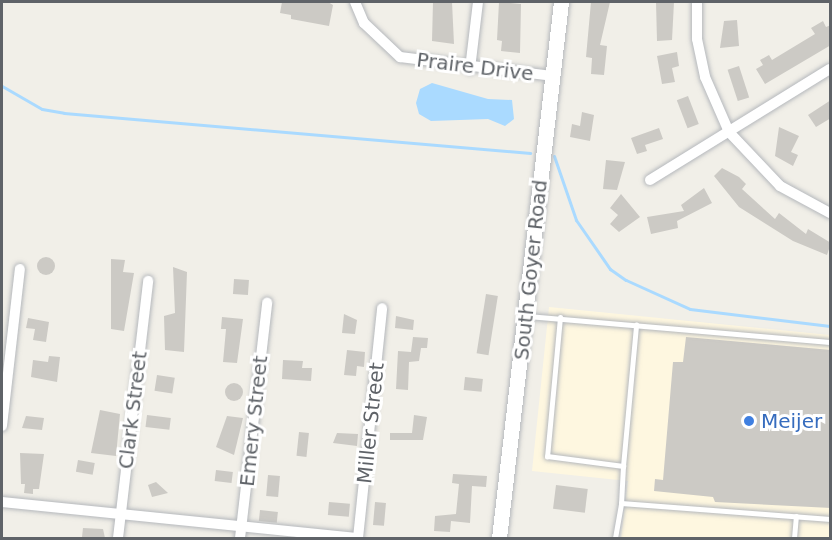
<!DOCTYPE html>
<style>
body{margin:0}
#map{position:relative;width:832px;height:540px;overflow:hidden;background:#f1efe8;font-family:"DejaVu Sans",sans-serif}
div>[style]{position:absolute}
.commercial>*{inset:0;background:#fef7e0}
.water>*{inset:0;background:#aadaff}
.stream>*{height:3px;margin:-1.5px;padding:0 1.5px;transform-origin:1.5px;border-radius:1.5px;background:#aadaff}
.building>*{inset:0;background:#cccac5;transform-origin:0 0}
.round{border-radius:50%}
.roads{filter:drop-shadow(0 0 2px #b5b8bc) drop-shadow(0 0 2px #b5b8bc)}
.lane>*{height:5px;margin:-2.5px;padding:0 2.5px;transform-origin:2.5px;border-radius:2.5px;background:#fff}
.street>*{height:10px;margin:-5px;padding:0 5px;transform-origin:5px;border-radius:5px;background:#fff}
.secondary>*{height:15px;margin:-7.5px;padding:0 7.5px;transform-origin:7.5px;border-radius:7.5px;background:#fff}
.dots>*{width:16px;height:16px;translate:-50% -50%;box-sizing:border-box;border:3px solid #fff;border-radius:50%}
span{translate:-50% -50%;white-space:nowrap;text-align:center;line-height:1.15;-webkit-text-stroke:6px #fff;paint-order:stroke}
.street-label{font-size:20px;color:#5f6368}
.shop-label{font-size:20px;color:#366cbe}
.left{translate:0 -50%;text-align:left}
.frame{position:absolute;inset:0;border:3px solid #5f6368;pointer-events:none}
</style>
<div id="map">
<div class="commercial">
<div style="clip-path:polygon(549px 307px,830px 335px,830px 538px,621px 538px,628px 481px,532px 471px)"></div>
</div>
<div class="water">
<div style="clip-path:polygon(432px 83px,488px 99px,512px 100px,514px 119px,505px 126px,488px 119px,431px 121px,419px 114px,416px 103px,420px 89px)"></div>
</div>
<div class="stream">
<div style="left:2px;top:86px;width:46px;rotate:29.9deg"></div>
<div style="left:42px;top:109px;width:22px;rotate:10deg"></div>
<div style="left:64px;top:113px;width:468px;rotate:4.9deg"></div>
<div style="left:554px;top:156px;width:68px;rotate:71deg"></div>
<div style="left:576px;top:220px;width:60px;rotate:55.2deg"></div>
<div style="left:610px;top:269px;width:19px;rotate:35deg"></div>
<div style="left:626px;top:280px;width:70px;rotate:24.4deg"></div>
<div style="left:690px;top:309px;width:141px;rotate:6.9deg"></div>
</div>
<div class="building">
<div style="clip-path:polygon(282px 2px,328px 2px,333px 5px,329px 26px,291px 19px,291px 15px,280px 13px)"></div>
<div style="clip-path:polygon(433px 2px,452px 2px,454px 44px,432px 41px)"></div>
<div style="clip-path:polygon(499px 2px,521px 4px,520px 53px,501px 51px,502px 41px,497px 40px)"></div>
<div style="clip-path:polygon(591px 2px,610px 2px,600px 45px,607px 46px,604px 75px,591px 74px,592px 58px,586px 57px)"></div>
<div style="clip-path:polygon(656px 2px,674px 2px,672px 40px,657px 41px)"></div>
<div style="clip-path:polygon(737px 20px,739px 46px,720px 48px,724px 21px)"></div>
<div style="clip-path:polygon(823px 21px,826px 27px,831px 25px,831px 45px,765px 84px,756px 69px,763px 65px,760px 60px,769px 55px,772px 60px,815px 34px,811px 28px)"></div>
<div style="clip-path:polygon(677px 52px,679px 66px,672px 68px,675px 82px,662px 84px,657px 56px)"></div>
<div style="left:739px;top:66px;width:33px;height:12px;rotate:72deg"></div>
<div style="left:688px;top:96px;width:30px;height:12px;rotate:69deg"></div>
<div style="clip-path:polygon(831px 100px,831px 118px,816px 127px,808px 115px)"></div>
<div style="clip-path:polygon(582px 112px,594px 115px,590px 141px,570px 137px,572px 124px,580px 126px)"></div>
<div style="clip-path:polygon(779px 127px,799px 136px,791px 152px,798px 155px,793px 166px,775px 156px)"></div>
<div style="clip-path:polygon(659px 128px,663px 139px,645px 145px,647px 151px,637px 154px,631px 138px)"></div>
<div style="clip-path:polygon(606px 160px,625px 162px,617px 190px,603px 189px)"></div>
<div style="clip-path:polygon(722px 168px,739px 177px,746px 184px,742px 189px,775px 219px,779px 213px,806px 234px,808px 229px,831px 243px,827px 255px,793px 241px,739px 207px,714px 176px)"></div>
<div style="clip-path:polygon(704px 188px,712px 203px,677px 221px,678px 228px,651px 234px,647px 217px,684px 211px,681px 205px)"></div>
<div style="clip-path:polygon(621px 194px,640px 217px,619px 232px,610px 224px,618px 215px,610px 208px)"></div>
<div class="round" style="left:37px;top:257px;width:18px;height:18px"></div>
<div style="clip-path:polygon(111px 259px,125px 260px,123px 272px,134px 273px,124px 331px,111px 329px)"></div>
<div style="clip-path:polygon(173px 267px,187px 272px,184px 352px,165px 350px,164px 316px,175px 313px)"></div>
<div style="left:234px;top:279px;width:15px;height:15px;rotate:4deg"></div>
<div style="left:486px;top:294px;width:12px;height:60px;rotate:9deg"></div>
<div style="clip-path:polygon(344px 314px,357px 320px,355px 334px,342px 333px)"></div>
<div style="clip-path:polygon(396px 316px,414px 320px,413px 330px,395px 328px)"></div>
<div style="clip-path:polygon(222px 317px,243px 319px,237px 363px,223px 362px,226px 329px,221px 329px)"></div>
<div style="clip-path:polygon(28px 318px,49px 322px,46px 342px,33px 340px,35px 329px,26px 328px)"></div>
<div style="clip-path:polygon(413px 337px,428px 338px,427px 348px,421px 348px,419px 361px,409px 362px,408px 390px,396px 389px,398px 351px,411px 352px)"></div>
<div style="clip-path:polygon(686px 337px,831px 350px,831px 508px,715px 502px,713px 497px,654px 491px,655px 479px,663px 480px,673px 362px,683px 362px)"></div>
<div style="clip-path:polygon(347px 350px,365px 352px,364px 367px,357px 366px,356px 376px,344px 375px)"></div>
<div style="clip-path:polygon(49px 356px,60px 357px,57px 382px,31px 377px,33px 360px,48px 362px)"></div>
<div style="clip-path:polygon(283px 360px,303px 361px,302px 368px,312px 368px,311px 381px,282px 379px)"></div>
<div style="left:157px;top:375px;width:18px;height:16px;rotate:9deg"></div>
<div style="left:465px;top:377px;width:18px;height:13px;rotate:6deg"></div>
<div class="round" style="left:225px;top:383px;width:18px;height:18px"></div>
<div style="clip-path:polygon(100px 410px,120px 414px,116px 456px,91px 453px)"></div>
<div style="left:147px;top:415px;width:24px;height:12px;rotate:7deg"></div>
<div style="clip-path:polygon(414px 415px,427px 417px,423px 440px,390px 440px,390px 433px,412px 433px)"></div>
<div style="clip-path:polygon(26px 416px,44px 418px,42px 430px,22px 428px)"></div>
<div style="clip-path:polygon(227px 416px,243px 418px,234px 455px,216px 447px)"></div>
<div style="left:299px;top:432px;width:10px;height:24px;rotate:6deg"></div>
<div style="clip-path:polygon(337px 433px,358px 434px,357px 446px,333px 443px)"></div>
<div style="clip-path:polygon(20px 453px,44px 454px,39px 489px,33px 489px,33px 494px,24px 493px,25px 484px,21px 484px)"></div>
<div style="left:78px;top:460px;width:17px;height:12px;rotate:10deg"></div>
<div style="left:216px;top:470px;width:17px;height:11px;rotate:7deg"></div>
<div style="clip-path:polygon(453px 474px,487px 476px,486px 487px,472px 486px,470px 523px,451px 521px,450px 532px,434px 531px,435px 516px,456px 514px,459px 484px,452px 483px)"></div>
<div style="left:268px;top:475px;width:12px;height:21px;rotate:5deg"></div>
<div style="clip-path:polygon(156px 482px,168px 493px,152px 497px,148px 485px)"></div>
<div style="left:556px;top:485px;width:32px;height:24px;rotate:7deg"></div>
<div style="left:329px;top:502px;width:21px;height:13px;rotate:5deg"></div>
<div style="left:375px;top:502px;width:11px;height:23px;rotate:5deg"></div>
<div style="left:260px;top:510px;width:18px;height:11px;rotate:6deg"></div>
<div style="clip-path:polygon(83px 528px,103px 529px,105px 538px,82px 537px)"></div>
</div>
<div class="roads">
<div class="lane">
<div style="left:527px;top:316px;width:304px;rotate:4.9deg"></div>
<div style="left:560px;top:317px;width:140px;rotate:95.3deg"></div>
<div style="left:547px;top:456px;width:77px;rotate:7.5deg"></div>
<div style="left:623px;top:466px;width:37px;rotate:93deg"></div>
<div style="left:623px;top:466px;width:142px;rotate:-84.7deg"></div>
<div style="left:615px;top:538px;width:36px;rotate:-80deg"></div>
<div style="left:621px;top:503px;width:210px;rotate:4.4deg"></div>
<div style="left:794px;top:538px;width:22px;rotate:-85deg"></div>
</div>
<div class="street">
<div style="left:355px;top:2px;width:23px;rotate:67deg"></div>
<div style="left:364px;top:23px;width:50px;rotate:43.4deg"></div>
<div style="left:400px;top:57px;width:153px;rotate:7.1deg"></div>
<div style="left:697px;top:2px;width:37px;rotate:90deg"></div>
<div style="left:697px;top:39px;width:39px;rotate:78deg"></div>
<div style="left:705px;top:77px;width:60px;rotate:66.4deg"></div>
<div style="left:729px;top:132px;width:74px;rotate:46.6deg"></div>
<div style="left:780px;top:186px;width:57px;rotate:28.4deg"></div>
<div style="left:470px;top:69px;width:67px;rotate:-83.2deg"></div>
<div style="left:650px;top:180px;width:211px;rotate:-31.7deg"></div>
<div style="left:2px;top:426px;width:158px;rotate:-83.5deg"></div>
<div style="left:2px;top:502px;width:354px;rotate:5.8deg"></div>
<div style="left:118px;top:538px;width:259px;rotate:-83.3deg"></div>
<div style="left:240px;top:538px;width:237px;rotate:-83.4deg"></div>
<div style="left:358px;top:538px;width:231px;rotate:-84deg"></div>
</div>
<div class="secondary">
<div style="left:499px;top:538px;width:540px;rotate:-83.4deg"></div>
</div>
</div>
<div class="dots">
<div style="left:749px;top:421px;background:#3f7fe0"></div>
</div>
<div class="street-label">
<span style="left:475px;top:67px;rotate:7deg">Praire Drive</span>
<span style="left:531px;top:270px;rotate:-84deg">South Goyer Road</span>
<span style="left:133px;top:410px;rotate:-83deg">Clark Street</span>
<span style="left:254px;top:421px;rotate:-84deg">Emery Street</span>
<span style="left:371px;top:423px;rotate:-84deg">Miller Street</span>
</div>
<div class="shop-label">
<span class="left" style="left:761px;top:421px">Meijer</span>
</div>
<div class="frame"></div>
</div>
